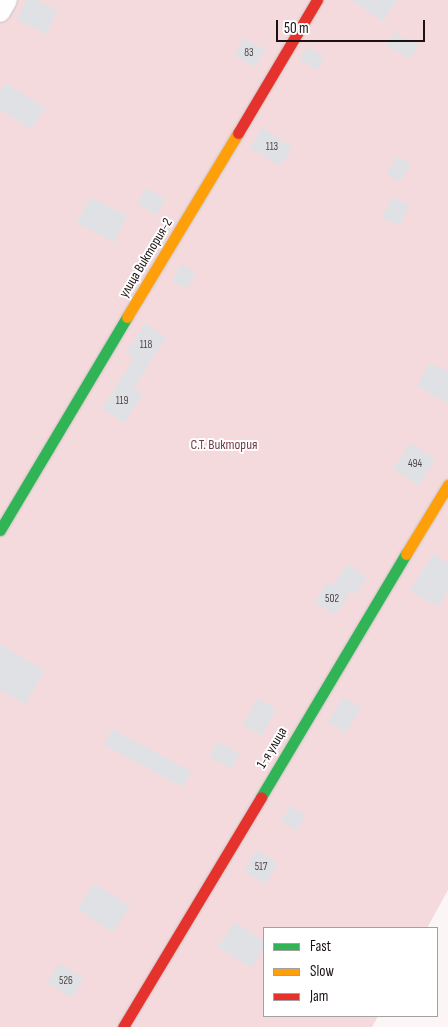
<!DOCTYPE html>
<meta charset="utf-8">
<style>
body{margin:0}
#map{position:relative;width:448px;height:1027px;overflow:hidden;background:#fbf5f5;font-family:"Sofia Sans Condensed",sans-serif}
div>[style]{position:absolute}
.green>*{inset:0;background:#f4dadd}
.building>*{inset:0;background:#e0e1e5;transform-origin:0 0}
.roads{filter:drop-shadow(0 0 1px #cbc3c4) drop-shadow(0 0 1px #cbc3c4)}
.street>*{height:20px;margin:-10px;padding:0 10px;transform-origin:10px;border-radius:10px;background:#fefefe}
.fast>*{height:11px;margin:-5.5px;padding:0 5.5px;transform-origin:5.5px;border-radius:5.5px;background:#30b455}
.slow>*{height:11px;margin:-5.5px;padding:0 5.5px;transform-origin:5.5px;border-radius:5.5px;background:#ff9f0a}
.jam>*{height:11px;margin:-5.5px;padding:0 5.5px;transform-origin:5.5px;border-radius:5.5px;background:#e5322d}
span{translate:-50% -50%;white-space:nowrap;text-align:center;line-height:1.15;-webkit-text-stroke:4px #fff;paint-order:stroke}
.number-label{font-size:11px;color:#4d4648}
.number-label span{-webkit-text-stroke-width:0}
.street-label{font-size:14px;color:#1c1213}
.park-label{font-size:14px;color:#763b45}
.legend{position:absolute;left:263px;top:927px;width:175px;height:90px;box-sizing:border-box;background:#fff;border:1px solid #a4a0a1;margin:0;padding:6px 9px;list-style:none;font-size:15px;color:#1c1213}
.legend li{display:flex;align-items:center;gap:10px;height:25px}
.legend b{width:25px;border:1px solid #a4a0a1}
.scale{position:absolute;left:276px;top:20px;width:149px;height:22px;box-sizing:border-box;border:2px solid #1c1213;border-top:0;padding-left:6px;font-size:15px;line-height:18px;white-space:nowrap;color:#1c1213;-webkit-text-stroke:4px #fff;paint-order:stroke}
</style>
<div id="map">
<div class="green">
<div style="clip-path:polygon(0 0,448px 0,448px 890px,427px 928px,264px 928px,264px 1016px,378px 1016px,372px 1027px,0 1027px)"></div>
</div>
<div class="building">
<div style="clip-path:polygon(26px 0,36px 0,58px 10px,47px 34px,17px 20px)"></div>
<div style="clip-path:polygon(351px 0,397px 0,383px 21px)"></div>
<div style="left:394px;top:32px;width:27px;height:16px;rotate:27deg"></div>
<div style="left:244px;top:38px;width:24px;height:20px;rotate:30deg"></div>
<div style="left:307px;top:47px;width:20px;height:15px;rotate:30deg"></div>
<div style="clip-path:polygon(6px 83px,45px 108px,31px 129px,0 110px,0 92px)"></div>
<div style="left:262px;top:128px;width:36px;height:23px;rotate:32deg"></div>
<div style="left:397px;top:156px;width:16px;height:21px;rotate:30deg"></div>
<div style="left:146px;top:188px;width:23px;height:18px;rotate:31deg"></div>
<div style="left:90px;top:197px;width:42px;height:29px;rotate:27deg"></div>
<div style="left:392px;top:197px;width:19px;height:23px;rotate:25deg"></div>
<div style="left:181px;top:264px;width:17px;height:19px;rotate:28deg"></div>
<div style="clip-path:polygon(145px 323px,166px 337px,134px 388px,143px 394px,124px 423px,102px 408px,134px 358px,126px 353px)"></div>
<div style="clip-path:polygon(430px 362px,448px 372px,448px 404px,417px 386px)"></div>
<div style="left:410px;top:443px;width:30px;height:31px;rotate:33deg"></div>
<div style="clip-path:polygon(433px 554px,448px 563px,448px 591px,438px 607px,410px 591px)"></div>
<div style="clip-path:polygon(347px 564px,367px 577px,356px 594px,351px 591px,336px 615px,315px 603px,327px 582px,333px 586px)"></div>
<div style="clip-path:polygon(0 644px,45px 671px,25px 704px,0 690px)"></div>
<div style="left:343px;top:697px;width:21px;height:30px;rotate:31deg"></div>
<div style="left:258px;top:698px;width:22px;height:31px;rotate:30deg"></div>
<div style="left:112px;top:729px;width:90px;height:18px;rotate:28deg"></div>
<div style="left:217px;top:742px;width:25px;height:17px;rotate:27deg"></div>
<div style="left:290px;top:806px;width:18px;height:18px;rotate:29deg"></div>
<div style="left:256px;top:850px;width:25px;height:25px;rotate:29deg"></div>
<div style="left:94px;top:883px;width:43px;height:31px;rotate:33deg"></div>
<div style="clip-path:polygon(234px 922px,264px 941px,264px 948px,252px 968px,218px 947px)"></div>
<div style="left:59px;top:963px;width:29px;height:23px;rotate:31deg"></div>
</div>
<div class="roads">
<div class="street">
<div style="left:0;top:12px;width:14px;rotate:-60deg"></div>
</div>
<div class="fast">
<div style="left:0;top:530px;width:248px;rotate:-59.2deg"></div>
<div style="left:261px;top:797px;width:283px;rotate:-59.2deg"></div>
</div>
<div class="slow">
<div style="left:127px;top:317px;width:215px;rotate:-58.9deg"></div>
<div style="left:406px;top:554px;width:81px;rotate:-58.7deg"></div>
</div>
<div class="jam">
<div style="left:238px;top:133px;width:155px;rotate:-59.3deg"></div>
<div style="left:123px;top:1027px;width:268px;rotate:-59deg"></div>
</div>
</div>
<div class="number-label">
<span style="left:249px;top:53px">83</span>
<span style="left:272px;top:147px">113</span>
<span style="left:146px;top:345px">118</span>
<span style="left:122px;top:401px">119</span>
<span style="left:415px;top:464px">494</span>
<span style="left:332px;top:599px">502</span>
<span style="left:261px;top:867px">517</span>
<span style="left:66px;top:981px">526</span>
</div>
<div class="street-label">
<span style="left:146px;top:258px;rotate:-59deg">улица Виктория-2</span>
<span style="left:272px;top:748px;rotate:-59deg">1-я улица</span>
</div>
<div class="park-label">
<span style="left:224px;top:445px">С.Т. Виктория</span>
</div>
<ul class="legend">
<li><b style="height:6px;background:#30b455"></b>Fast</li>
<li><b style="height:6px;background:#ff9f0a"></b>Slow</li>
<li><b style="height:6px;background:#e5322d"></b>Jam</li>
</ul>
<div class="scale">50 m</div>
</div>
